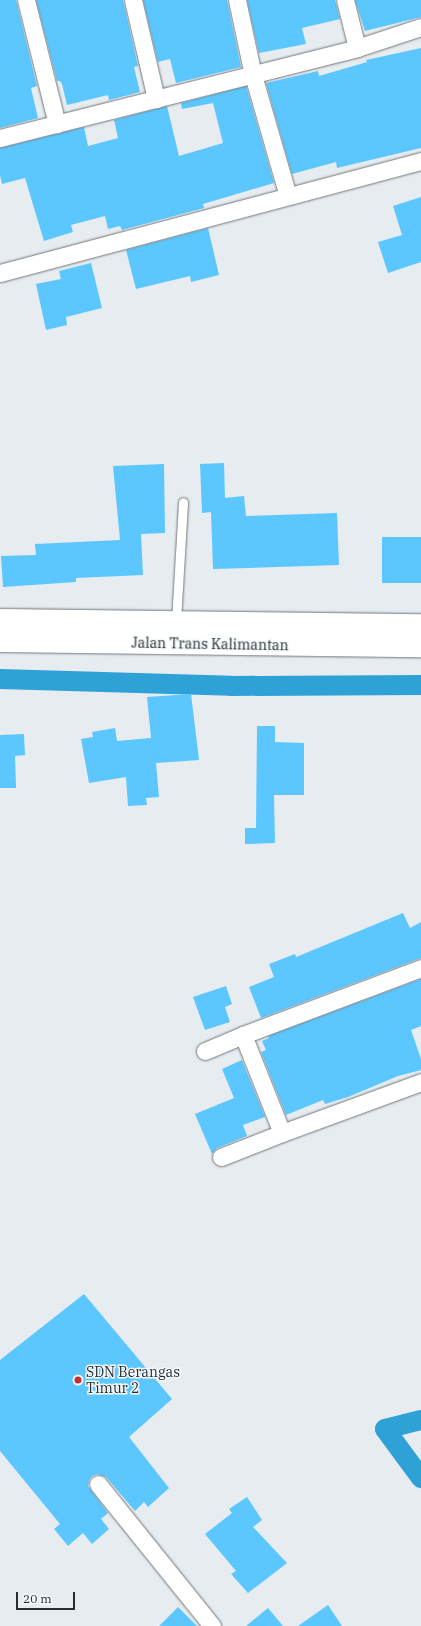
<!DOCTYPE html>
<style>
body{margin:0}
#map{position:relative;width:421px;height:1626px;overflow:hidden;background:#e6ecef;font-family:"IBM Plex Serif",serif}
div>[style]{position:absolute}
.canal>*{height:20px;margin:-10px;padding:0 10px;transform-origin:10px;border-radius:10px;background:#2ea1d6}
.building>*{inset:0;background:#5cc7ff;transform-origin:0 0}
.roads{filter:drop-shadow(0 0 1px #72777a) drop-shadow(0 0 1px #72777a)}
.service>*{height:9px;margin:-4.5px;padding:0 4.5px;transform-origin:4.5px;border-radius:4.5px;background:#fff}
.minor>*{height:17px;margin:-8.5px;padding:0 8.5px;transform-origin:8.5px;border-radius:8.5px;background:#fff}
.trunk>*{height:22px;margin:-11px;padding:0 11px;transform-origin:11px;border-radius:11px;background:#fff}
.dots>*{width:11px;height:11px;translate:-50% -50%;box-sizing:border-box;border:2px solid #f3f9fc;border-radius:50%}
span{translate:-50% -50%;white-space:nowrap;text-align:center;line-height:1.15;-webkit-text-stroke:3px #f3f9fc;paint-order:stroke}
.street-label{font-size:14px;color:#2a2c2d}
.poi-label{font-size:14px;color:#2a2c2d}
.left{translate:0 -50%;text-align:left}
.scale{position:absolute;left:16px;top:1592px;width:59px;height:18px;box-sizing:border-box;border:2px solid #2a2c2d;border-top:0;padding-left:5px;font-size:12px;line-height:14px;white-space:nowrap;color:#2a2c2d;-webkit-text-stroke:3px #f3f9fc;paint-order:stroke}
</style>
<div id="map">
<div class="canal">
<div style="left:0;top:679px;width:231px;rotate:1.7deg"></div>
<div style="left:231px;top:686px;width:190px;rotate:-0.3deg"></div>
<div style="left:421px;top:1420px;width:37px;rotate:166deg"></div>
<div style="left:385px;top:1429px;width:61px;rotate:53.7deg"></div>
</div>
<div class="building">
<div style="clip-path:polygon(0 0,16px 0,37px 86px,31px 88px,38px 118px,0 128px)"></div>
<div style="clip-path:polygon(36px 0,123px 0,138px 66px,134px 67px,140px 92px,109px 100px,108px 95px,67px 105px,62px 84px,60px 81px,57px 81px)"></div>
<div style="clip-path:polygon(143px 0,227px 0,241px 67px,176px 83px,170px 59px,158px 62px)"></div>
<div style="clip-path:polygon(247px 0,335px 0,340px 19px,302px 28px,306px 44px,259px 53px)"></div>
<div style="clip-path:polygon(355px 0,421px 0,421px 17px,365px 31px)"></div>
<div style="clip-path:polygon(421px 48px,421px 148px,337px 168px,336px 162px,292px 174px,266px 83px,318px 71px,319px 76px,367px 62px,366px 60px)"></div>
<div style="clip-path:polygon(246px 86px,274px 183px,203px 204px,204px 208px,122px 230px,120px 226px,108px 229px,105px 216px,71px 225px,73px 232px,44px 241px,25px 178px,2px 184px,0 175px,0 148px,84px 127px,88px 146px,118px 138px,114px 120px,167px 106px,179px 156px,223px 143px,213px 103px,182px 109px,181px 103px)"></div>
<div style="clip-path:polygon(421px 197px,421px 262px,388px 273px,378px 242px,402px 235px,393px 206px)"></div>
<div style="clip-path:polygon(208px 228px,219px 275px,191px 282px,190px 276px,136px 289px,126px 250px)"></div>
<div style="clip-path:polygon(91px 263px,102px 308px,66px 317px,67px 325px,46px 330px,36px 284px,61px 279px,59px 271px)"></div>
<div style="clip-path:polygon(224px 463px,225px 498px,244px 496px,246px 516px,337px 513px,339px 565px,213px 569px,211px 512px,202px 513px,200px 464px)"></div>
<div style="clip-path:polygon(164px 464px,165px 533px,141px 534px,143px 575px,76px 578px,76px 582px,3px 587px,1px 556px,36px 555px,35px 544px,120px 540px,113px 466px)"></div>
<div style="left:421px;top:537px;width:46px;height:39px;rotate:90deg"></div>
<div style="clip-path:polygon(191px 694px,199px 760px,156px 763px,159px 797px,146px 798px,147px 805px,128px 806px,126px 777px,89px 783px,81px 739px,93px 737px,92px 732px,115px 728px,117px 741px,151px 738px,147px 697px)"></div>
<div style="clip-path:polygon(257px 726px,275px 726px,275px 742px,304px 743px,304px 795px,274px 795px,275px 843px,245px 844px,245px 828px,256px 828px)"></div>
<div style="clip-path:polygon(24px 734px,25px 755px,15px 756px,16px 788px,0 788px,0 735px)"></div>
<div style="clip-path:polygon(403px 913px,410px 928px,421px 922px,421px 958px,261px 1018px,249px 987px,274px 977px,269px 964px,295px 954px,296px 957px)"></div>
<div style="clip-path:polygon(421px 979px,421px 1026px,411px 1030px,421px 1059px,421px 1070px,398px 1076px,348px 1097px,325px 1104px,323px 1100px,286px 1115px,261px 1052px,266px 1050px,262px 1041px,269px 1038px,268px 1036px)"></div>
<div style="clip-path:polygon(226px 986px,232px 1004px,225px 1007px,230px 1022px,205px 1030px,193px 997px)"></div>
<div style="clip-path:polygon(242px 1060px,265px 1117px,243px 1125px,247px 1136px,217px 1148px,212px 1154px,195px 1114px,234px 1098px,222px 1069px)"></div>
<div style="clip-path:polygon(84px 1294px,172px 1399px,129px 1437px,169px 1488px,148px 1507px,144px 1502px,135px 1511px,106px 1477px,97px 1474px,92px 1476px,89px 1480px,88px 1486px,108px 1513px,101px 1519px,109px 1529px,92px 1544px,83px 1533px,68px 1546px,54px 1529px,60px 1524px,0 1451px,0 1360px)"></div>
<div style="clip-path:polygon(247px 1497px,262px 1520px,253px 1527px,287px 1563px,248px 1593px,231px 1574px,236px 1571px,205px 1534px,232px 1513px,229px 1509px)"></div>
<div style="clip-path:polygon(328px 1605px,342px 1626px,298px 1626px)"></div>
<div style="clip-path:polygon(178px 1607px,197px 1626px,159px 1626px)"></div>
<div style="clip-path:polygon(268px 1608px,283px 1626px,246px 1626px)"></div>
</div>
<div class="roads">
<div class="service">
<div style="left:176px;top:621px;width:119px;rotate:-86.6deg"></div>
</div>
<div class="minor">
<div style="left:26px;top:0;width:128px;rotate:76deg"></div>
<div style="left:133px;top:0;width:102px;rotate:76.9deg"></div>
<div style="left:237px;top:0;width:77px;rotate:78deg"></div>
<div style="left:253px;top:75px;width:126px;rotate:73.9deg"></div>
<div style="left:345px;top:0;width:49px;rotate:76deg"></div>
<div style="left:0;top:138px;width:368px;rotate:-14.1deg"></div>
<div style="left:357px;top:48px;width:67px;rotate:-18.2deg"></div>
<div style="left:0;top:273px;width:436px;rotate:-14.9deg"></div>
<div style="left:243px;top:1035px;width:105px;rotate:68.3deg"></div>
<div style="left:205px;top:1051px;width:41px;rotate:-22.8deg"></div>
<div style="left:243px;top:1035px;width:190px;rotate:-20.6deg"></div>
<div style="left:221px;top:1157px;width:66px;rotate:-21.5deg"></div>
<div style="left:282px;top:1133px;width:148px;rotate:-20.1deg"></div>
<div style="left:98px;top:1484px;width:182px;rotate:51.2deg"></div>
</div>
<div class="trunk">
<div style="left:0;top:620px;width:421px;rotate:0.7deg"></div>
<div style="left:0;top:641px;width:421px;rotate:0.7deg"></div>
</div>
</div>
<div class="dots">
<div style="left:78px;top:1380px;background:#bf2f34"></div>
</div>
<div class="street-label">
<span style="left:210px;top:644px;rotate:1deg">Jalan Trans Kalimantan</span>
</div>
<div class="poi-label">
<span class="left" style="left:86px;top:1380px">SDN Berangas<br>Timur 2</span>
</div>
<div class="scale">20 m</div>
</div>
